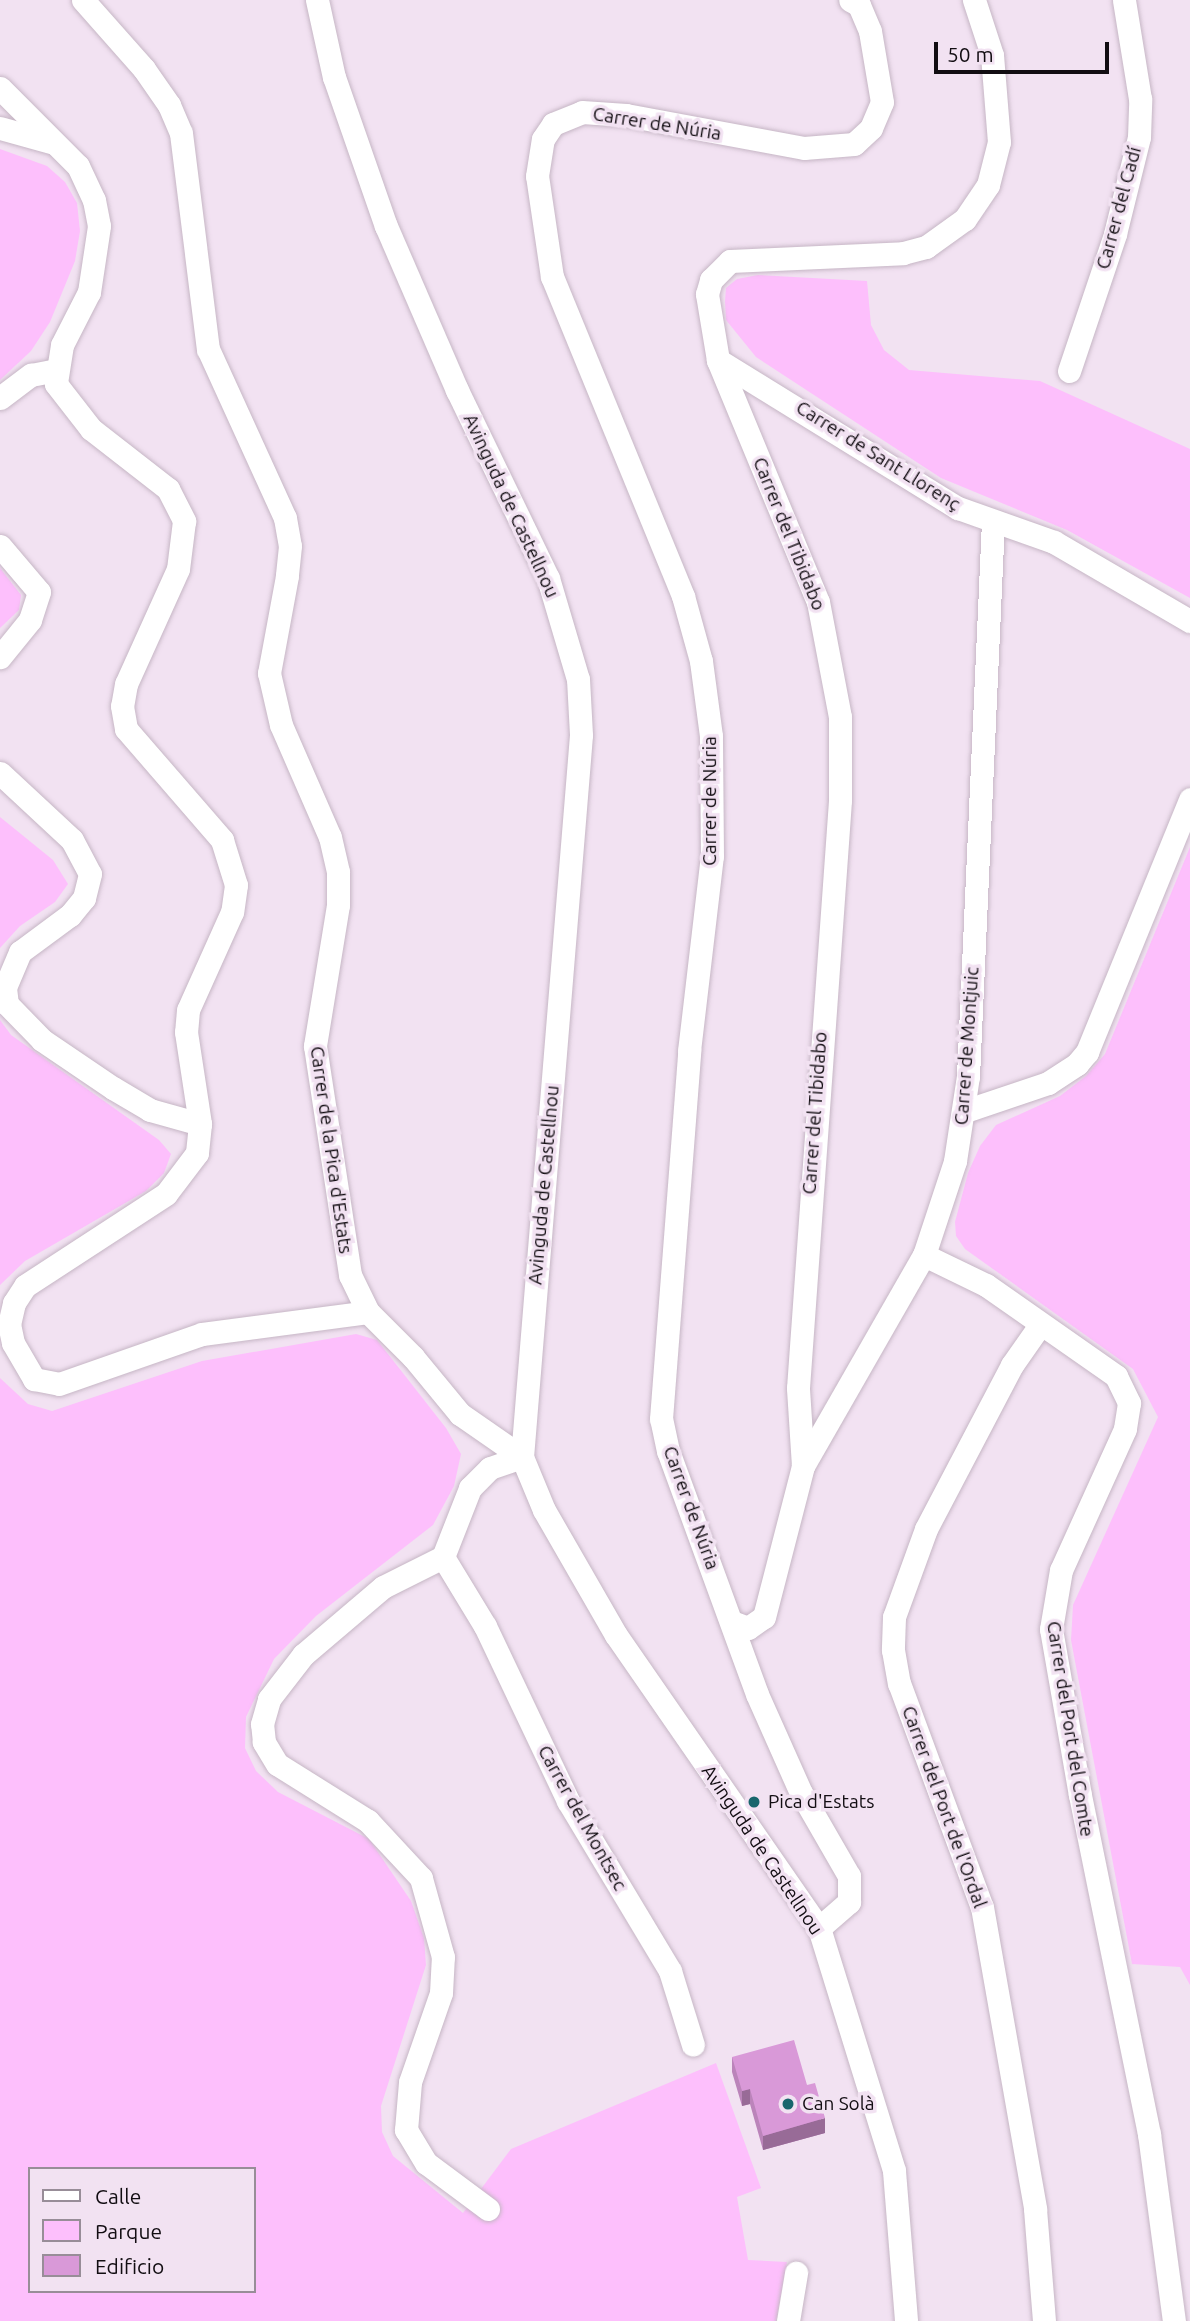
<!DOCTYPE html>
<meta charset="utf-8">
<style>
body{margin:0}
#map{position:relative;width:1190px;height:2321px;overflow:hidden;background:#f2e2f2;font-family:Ubuntu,sans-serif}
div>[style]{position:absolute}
.green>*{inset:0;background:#fdbffc}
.roads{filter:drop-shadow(0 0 2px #c6b6c5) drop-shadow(0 0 2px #c6b6c5)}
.street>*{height:23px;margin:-11.5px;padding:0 11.5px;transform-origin:11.5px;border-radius:11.5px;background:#fff}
.wall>*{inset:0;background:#bb84ba}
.shaded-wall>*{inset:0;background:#986b97}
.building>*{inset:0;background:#d999d8}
.dots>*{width:19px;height:19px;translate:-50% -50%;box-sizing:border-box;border:4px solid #f2e2f2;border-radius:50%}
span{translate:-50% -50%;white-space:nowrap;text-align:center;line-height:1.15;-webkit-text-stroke:7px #f2e2f2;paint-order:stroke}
.street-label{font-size:19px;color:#120d12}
.poi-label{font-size:19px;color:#120d12}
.left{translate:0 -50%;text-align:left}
.legend{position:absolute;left:28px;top:2167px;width:228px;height:126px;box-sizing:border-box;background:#f2e2f2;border:2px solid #988d98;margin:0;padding:9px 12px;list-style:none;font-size:21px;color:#120d12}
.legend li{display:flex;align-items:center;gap:14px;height:35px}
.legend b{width:35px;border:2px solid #988d98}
.scale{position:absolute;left:934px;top:42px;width:175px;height:32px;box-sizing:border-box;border:4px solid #120d12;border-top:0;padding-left:9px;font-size:21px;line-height:24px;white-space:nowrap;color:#120d12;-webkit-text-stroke:5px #f2e2f2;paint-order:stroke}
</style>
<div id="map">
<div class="green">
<div style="clip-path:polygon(0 149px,47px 166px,65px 182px,77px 203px,80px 231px,75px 261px,50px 322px,31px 351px,0 380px)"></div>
<div style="clip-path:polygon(758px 275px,867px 281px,871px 325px,884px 350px,909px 370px,1040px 381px,1190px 449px,1190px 598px,1067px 530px,941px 478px,756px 357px,726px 320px,725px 301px,726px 288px,737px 279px)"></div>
<div style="clip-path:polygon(0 568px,21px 595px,19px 610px,0 628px)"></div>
<div style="clip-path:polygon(0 817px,53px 860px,68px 884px,55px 902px,20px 926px,0 948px)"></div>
<div style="clip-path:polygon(1190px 847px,1190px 1985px,1180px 1967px,1132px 1964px,1071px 1640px,1073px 1605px,1158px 1417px,1133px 1369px,965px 1249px,956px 1236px,955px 1222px,968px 1173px,980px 1146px,996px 1125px,1060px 1096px,1086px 1076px,1105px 1054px)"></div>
<div style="clip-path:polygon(0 1020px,11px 1035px,159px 1140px,171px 1154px,164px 1173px,146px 1191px,25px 1261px,0 1285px)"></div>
<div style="clip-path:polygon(evenodd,356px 1334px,377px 1340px,446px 1428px,461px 1454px,454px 1486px,433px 1525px,316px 1616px,274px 1659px,246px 1717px,245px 1748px,256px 1771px,278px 1792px,369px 1839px,411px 1901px,424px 1938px,426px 1965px,381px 2106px,382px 2132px,393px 2156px,463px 2213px,511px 2149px,716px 2063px,761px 2188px,737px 2197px,748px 2260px,787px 2262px,776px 2321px,0 2321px,0 1378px,28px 1404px,52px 1411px,202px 1361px,356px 1334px,30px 2169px,254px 2169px,254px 2291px,30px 2291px,30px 2169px)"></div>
</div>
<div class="roads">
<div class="street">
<div style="left:83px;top:0;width:92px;rotate:48.5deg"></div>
<div style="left:144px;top:69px;width:44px;rotate:55.2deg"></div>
<div style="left:169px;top:105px;width:30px;rotate:67deg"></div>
<div style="left:181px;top:133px;width:218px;rotate:82.9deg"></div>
<div style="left:208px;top:349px;width:186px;rotate:65.5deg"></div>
<div style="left:285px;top:518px;width:28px;rotate:80deg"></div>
<div style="left:290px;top:546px;width:30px;rotate:96deg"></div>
<div style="left:287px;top:576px;width:99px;rotate:100.5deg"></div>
<div style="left:269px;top:673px;width:53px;rotate:77deg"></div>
<div style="left:281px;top:725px;width:122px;rotate:66.4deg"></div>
<div style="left:330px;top:837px;width:36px;rotate:77deg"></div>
<div style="left:338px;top:872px;width:33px;rotate:90deg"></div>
<div style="left:338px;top:905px;width:143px;rotate:99.3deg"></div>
<div style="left:315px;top:1046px;width:232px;rotate:81.3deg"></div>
<div style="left:350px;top:1275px;width:41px;rotate:64.1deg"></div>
<div style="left:368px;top:1312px;width:64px;rotate:45deg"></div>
<div style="left:413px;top:1357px;width:74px;rotate:50.5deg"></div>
<div style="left:460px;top:1414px;width:75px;rotate:34.7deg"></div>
<div style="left:317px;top:0;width:79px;rotate:77.6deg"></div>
<div style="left:334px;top:77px;width:158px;rotate:70.8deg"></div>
<div style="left:386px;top:226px;width:179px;rotate:66.6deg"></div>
<div style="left:457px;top:390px;width:209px;rotate:64.2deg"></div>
<div style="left:548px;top:578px;width:105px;rotate:73.5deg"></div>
<div style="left:578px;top:679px;width:56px;rotate:86.9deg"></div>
<div style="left:581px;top:735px;width:724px;rotate:94.67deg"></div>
<div style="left:522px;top:1457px;width:57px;rotate:67.5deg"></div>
<div style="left:544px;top:1510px;width:144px;rotate:60.1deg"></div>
<div style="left:616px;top:1635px;width:356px;rotate:55.3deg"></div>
<div style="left:819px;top:1928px;width:254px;rotate:72.8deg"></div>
<div style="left:894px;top:2171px;width:150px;rotate:85.4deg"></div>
<div style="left:0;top:88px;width:110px;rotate:45deg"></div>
<div style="left:78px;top:166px;width:38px;rotate:65deg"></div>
<div style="left:94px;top:200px;width:26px;rotate:79deg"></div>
<div style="left:99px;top:226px;width:67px;rotate:98.6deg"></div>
<div style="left:89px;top:292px;width:59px;rotate:117deg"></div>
<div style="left:62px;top:345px;width:39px;rotate:99deg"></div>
<div style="left:56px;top:384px;width:57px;rotate:52.1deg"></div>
<div style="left:91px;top:429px;width:98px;rotate:37.9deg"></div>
<div style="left:168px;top:489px;width:36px;rotate:63deg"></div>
<div style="left:184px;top:521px;width:48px;rotate:97.1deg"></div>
<div style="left:178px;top:569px;width:126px;rotate:114.3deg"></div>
<div style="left:126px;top:684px;width:22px;rotate:100deg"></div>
<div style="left:122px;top:706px;width:23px;rotate:80deg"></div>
<div style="left:126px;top:729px;width:147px;rotate:49.1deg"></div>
<div style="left:222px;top:840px;width:47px;rotate:72.7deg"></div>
<div style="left:236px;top:885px;width:27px;rotate:98deg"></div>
<div style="left:232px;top:912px;width:107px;rotate:114.2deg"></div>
<div style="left:188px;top:1010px;width:22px;rotate:95deg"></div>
<div style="left:186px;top:1032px;width:93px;rotate:81.3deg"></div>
<div style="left:200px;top:1124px;width:29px;rotate:96deg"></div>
<div style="left:197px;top:1153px;width:51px;rotate:127.1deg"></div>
<div style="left:166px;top:1194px;width:168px;rotate:146.9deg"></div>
<div style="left:25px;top:1286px;width:20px;rotate:123deg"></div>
<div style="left:14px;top:1303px;width:22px;rotate:103deg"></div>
<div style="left:9px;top:1324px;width:19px;rotate:78deg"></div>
<div style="left:13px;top:1343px;width:42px;rotate:59.7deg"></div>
<div style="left:34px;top:1379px;width:25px;rotate:11deg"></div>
<div style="left:59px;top:1384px;width:151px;rotate:-19.3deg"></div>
<div style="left:202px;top:1334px;width:167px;rotate:-7.5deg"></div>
<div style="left:0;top:128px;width:56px;rotate:15.5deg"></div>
<div style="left:718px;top:360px;width:282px;rotate:31.7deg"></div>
<div style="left:958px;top:508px;width:102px;rotate:19.5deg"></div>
<div style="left:1054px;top:542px;width:157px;rotate:30.2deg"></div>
<div style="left:1069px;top:371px;width:145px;rotate:-71.4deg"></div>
<div style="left:1115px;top:234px;width:100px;rotate:-76.1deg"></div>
<div style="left:1139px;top:137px;width:38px;rotate:-88deg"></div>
<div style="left:1140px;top:99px;width:100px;rotate:-99.2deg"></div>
<div style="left:0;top:398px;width:39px;rotate:-37deg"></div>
<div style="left:31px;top:375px;width:26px;rotate:-11deg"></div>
<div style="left:0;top:546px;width:60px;rotate:49.7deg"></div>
<div style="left:39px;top:592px;width:29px;rotate:108deg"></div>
<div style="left:30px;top:620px;width:48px;rotate:129deg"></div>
<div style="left:0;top:773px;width:98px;rotate:42.9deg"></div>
<div style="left:72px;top:840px;width:38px;rotate:62deg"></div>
<div style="left:90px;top:874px;width:25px;rotate:104deg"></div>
<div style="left:84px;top:898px;width:22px;rotate:129deg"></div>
<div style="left:70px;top:915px;width:62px;rotate:143.5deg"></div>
<div style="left:20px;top:952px;width:39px;rotate:113deg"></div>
<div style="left:5px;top:988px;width:16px;rotate:83deg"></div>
<div style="left:7px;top:1004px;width:50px;rotate:45.8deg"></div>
<div style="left:42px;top:1040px;width:86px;rotate:34.1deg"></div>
<div style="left:113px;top:1088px;width:43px;rotate:30.7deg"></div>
<div style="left:150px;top:1110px;width:52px;rotate:15.6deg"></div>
<div style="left:965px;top:1111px;width:88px;rotate:-18.6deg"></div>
<div style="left:1048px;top:1083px;width:35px;rotate:-33deg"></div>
<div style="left:1077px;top:1064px;width:16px;rotate:-50deg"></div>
<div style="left:1087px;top:1052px;width:273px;rotate:-67.8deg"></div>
<div style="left:924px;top:1255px;width:69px;rotate:25.8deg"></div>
<div style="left:986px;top:1285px;width:159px;rotate:35deg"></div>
<div style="left:1116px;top:1376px;width:30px;rotate:64deg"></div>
<div style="left:1129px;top:1403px;width:26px;rotate:99deg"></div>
<div style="left:1125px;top:1429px;width:155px;rotate:114.4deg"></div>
<div style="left:1061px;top:1570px;width:60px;rotate:99.6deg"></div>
<div style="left:1051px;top:1629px;width:169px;rotate:80.1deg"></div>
<div style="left:1080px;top:1795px;width:346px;rotate:78.5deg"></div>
<div style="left:1149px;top:2134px;width:189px;rotate:82.4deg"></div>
<div style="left:1040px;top:1325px;width:49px;rotate:125deg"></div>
<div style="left:1012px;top:1365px;width:185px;rotate:117.7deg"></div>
<div style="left:926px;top:1529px;width:94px;rotate:110deg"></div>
<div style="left:894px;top:1617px;width:33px;rotate:92deg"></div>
<div style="left:893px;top:1650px;width:34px;rotate:80deg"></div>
<div style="left:899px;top:1683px;width:239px;rotate:69.7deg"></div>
<div style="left:982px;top:1907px;width:307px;rotate:80deg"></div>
<div style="left:1035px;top:2209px;width:112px;rotate:85.4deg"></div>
<div style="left:803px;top:1466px;width:78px;rotate:-93.7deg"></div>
<div style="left:798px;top:1388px;width:589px;rotate:-85.91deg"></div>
<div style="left:840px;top:800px;width:83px;rotate:-90deg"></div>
<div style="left:840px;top:717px;width:117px;rotate:-100.8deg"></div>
<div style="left:818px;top:602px;width:262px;rotate:-112.5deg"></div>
<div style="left:718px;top:360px;width:67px;rotate:-99.5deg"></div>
<div style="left:707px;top:294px;width:15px;rotate:-74deg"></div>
<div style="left:711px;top:280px;width:27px;rotate:-45deg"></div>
<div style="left:730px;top:261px;width:173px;rotate:-2.6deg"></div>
<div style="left:903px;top:253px;width:24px;rotate:-15deg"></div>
<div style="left:926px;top:247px;width:48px;rotate:-35.7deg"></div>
<div style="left:965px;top:219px;width:41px;rotate:-55.9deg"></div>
<div style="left:988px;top:185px;width:44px;rotate:-75.7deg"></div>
<div style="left:999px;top:142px;width:87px;rotate:-94.6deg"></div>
<div style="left:992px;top:55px;width:58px;rotate:-108.1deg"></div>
<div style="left:443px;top:1557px;width:81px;rotate:58.7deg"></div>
<div style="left:485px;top:1626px;width:194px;rotate:64.6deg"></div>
<div style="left:568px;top:1801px;width:198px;rotate:59deg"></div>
<div style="left:670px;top:1971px;width:77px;rotate:72.7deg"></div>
<div style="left:732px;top:1622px;width:17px;rotate:21deg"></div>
<div style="left:748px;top:1628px;width:19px;rotate:-35deg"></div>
<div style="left:764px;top:1617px;width:156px;rotate:-75.5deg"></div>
<div style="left:803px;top:1466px;width:243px;rotate:-60.2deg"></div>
<div style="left:924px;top:1255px;width:99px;rotate:-71.7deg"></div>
<div style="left:955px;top:1161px;width:86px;rotate:-81.3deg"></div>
<div style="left:968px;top:1076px;width:555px;rotate:-87.42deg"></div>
<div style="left:819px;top:1928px;width:40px;rotate:-41deg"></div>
<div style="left:849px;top:1902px;width:26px;rotate:-90deg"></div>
<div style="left:849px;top:1876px;width:96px;rotate:-120deg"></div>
<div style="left:801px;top:1793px;width:108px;rotate:-114deg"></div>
<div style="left:757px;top:1694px;width:259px;rotate:-110.1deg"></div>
<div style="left:668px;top:1451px;width:33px;rotate:-102deg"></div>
<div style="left:661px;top:1419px;width:369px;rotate:-85.6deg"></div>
<div style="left:689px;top:1051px;width:196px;rotate:-83.3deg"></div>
<div style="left:712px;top:856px;width:120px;rotate:-90.5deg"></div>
<div style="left:711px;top:736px;width:76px;rotate:-97.6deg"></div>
<div style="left:701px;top:661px;width:67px;rotate:-105.5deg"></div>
<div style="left:683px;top:596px;width:345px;rotate:-112.3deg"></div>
<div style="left:552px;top:277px;width:102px;rotate:-98.4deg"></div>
<div style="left:537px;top:176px;width:37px;rotate:-81deg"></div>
<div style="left:543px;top:139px;width:18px;rotate:-56deg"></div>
<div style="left:553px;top:124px;width:31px;rotate:-22deg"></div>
<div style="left:582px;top:112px;width:44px;rotate:3.9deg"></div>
<div style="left:626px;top:115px;width:181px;rotate:10.5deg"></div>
<div style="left:804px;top:148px;width:50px;rotate:-4.6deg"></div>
<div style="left:854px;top:144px;width:23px;rotate:-43deg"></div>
<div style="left:871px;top:128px;width:28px;rotate:-67deg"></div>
<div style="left:882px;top:102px;width:72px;rotate:-99.6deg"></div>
<div style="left:870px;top:31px;width:28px;rotate:-113deg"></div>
<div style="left:859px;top:5px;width:10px;rotate:-151deg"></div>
<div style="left:488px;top:2209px;width:77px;rotate:-143.4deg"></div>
<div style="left:426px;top:2163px;width:39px;rotate:-121deg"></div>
<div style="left:406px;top:2130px;width:48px;rotate:-85.2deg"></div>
<div style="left:410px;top:2082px;width:94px;rotate:-70.8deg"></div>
<div style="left:441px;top:1993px;width:36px;rotate:-87deg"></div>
<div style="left:443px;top:1957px;width:82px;rotate:-105.6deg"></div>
<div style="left:421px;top:1878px;width:78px;rotate:-132.9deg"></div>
<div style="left:368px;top:1821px;width:107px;rotate:-147.9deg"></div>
<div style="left:277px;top:1764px;width:26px;rotate:-121deg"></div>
<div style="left:264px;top:1742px;width:18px;rotate:-96deg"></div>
<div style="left:262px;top:1724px;width:26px;rotate:-74deg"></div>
<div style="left:269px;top:1699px;width:56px;rotate:-52.3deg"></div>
<div style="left:303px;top:1655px;width:105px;rotate:-40.4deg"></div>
<div style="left:383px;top:1587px;width:67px;rotate:-26.6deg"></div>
<div style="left:443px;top:1557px;width:74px;rotate:-68.6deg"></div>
<div style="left:470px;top:1488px;width:28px;rotate:-45deg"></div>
<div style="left:490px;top:1468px;width:34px;rotate:-19deg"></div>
<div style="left:788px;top:2321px;width:49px;rotate:-80.5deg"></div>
</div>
</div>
<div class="wall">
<div style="clip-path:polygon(732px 2057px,807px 2085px,825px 2133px,763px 2150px,750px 2104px,742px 2106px,732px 2072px)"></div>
</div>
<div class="shaded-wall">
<div style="clip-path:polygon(750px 2089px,750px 2104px,742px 2106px,742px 2091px)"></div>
<div style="clip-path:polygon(825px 2118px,825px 2133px,763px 2150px,763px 2136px)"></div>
</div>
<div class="building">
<div style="clip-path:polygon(794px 2040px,807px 2085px,815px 2083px,825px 2118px,763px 2136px,750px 2089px,742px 2091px,732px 2057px)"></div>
</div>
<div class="dots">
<div style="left:754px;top:1802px;background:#19666d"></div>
<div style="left:788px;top:2104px;background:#19666d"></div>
</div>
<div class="street-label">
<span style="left:657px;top:124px;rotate:9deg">Carrer de Núria</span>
<span style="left:1119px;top:208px;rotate:-75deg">Carrer del Cadí</span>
<span style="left:878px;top:456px;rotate:32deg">Carrer de Sant Llorenç</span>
<span style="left:511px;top:506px;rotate:65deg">Avinguda de Castellnou</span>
<span style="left:789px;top:534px;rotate:68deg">Carrer del Tibidabo</span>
<span style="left:710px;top:801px;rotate:-90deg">Carrer de Núria</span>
<span style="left:967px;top:1046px;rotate:-86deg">Carrer de Montjuic</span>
<span style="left:815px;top:1113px;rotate:-86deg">Carrer del Tibidabo</span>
<span style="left:331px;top:1150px;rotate:82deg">Carrer de la Pica d'Estats</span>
<span style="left:544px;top:1185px;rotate:-85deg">Avinguda de Castellnou</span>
<span style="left:691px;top:1508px;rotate:70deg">Carrer de Núria</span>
<span style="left:1070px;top:1729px;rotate:81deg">Carrer del Port del Comte</span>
<span style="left:944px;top:1807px;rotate:70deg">Carrer del Port de l'Ordal</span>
<span style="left:582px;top:1818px;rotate:61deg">Carrer del Montsec</span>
<span style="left:762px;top:1850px;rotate:56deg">Avinguda de Castellnou</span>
</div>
<div class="poi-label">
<span class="left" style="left:768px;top:1802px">Pica d'Estats</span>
<span class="left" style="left:802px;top:2104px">Can Solà</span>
</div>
<ul class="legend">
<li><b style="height:9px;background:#fff"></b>Calle</li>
<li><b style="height:19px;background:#fdbffc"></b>Parque</li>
<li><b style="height:19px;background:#d999d8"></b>Edificio</li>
</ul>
<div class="scale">50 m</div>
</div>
